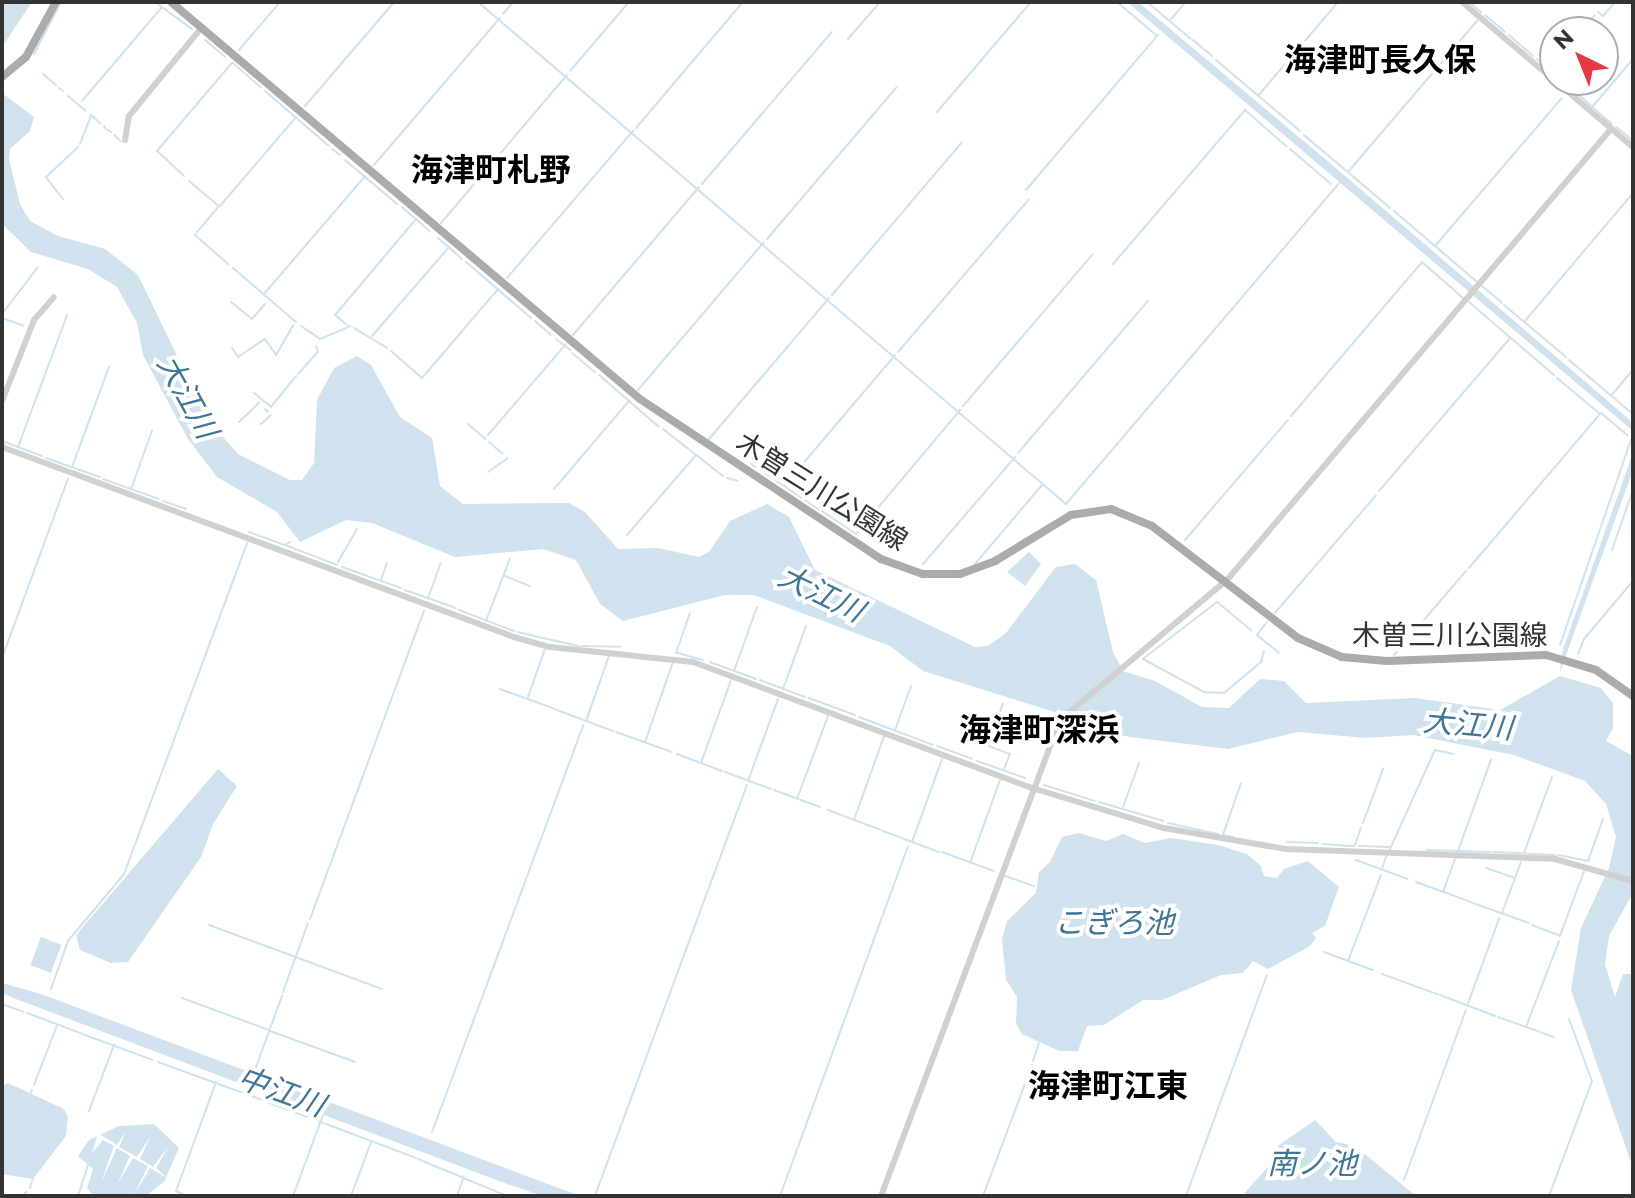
<!DOCTYPE html>
<meta charset="utf-8">
<style>
body{margin:0}
#map{position:relative;width:1635px;height:1198px;overflow:hidden;background:#fff;font-family:Montserrat,"Noto Sans JP",sans-serif}
div>[style]{position:absolute}
.water>*{inset:0;background:#cfe2ee;transform-origin:0 0}
.pier>*{inset:0;background:#fff}
.stream>*{height:2px;margin:-1px;padding:0 1px;transform-origin:1px;border-radius:1px;background:#cfe2ee}
.minor>*{height:6px;margin:-3px;padding:0 3px;transform-origin:3px;border-radius:3px;background:#d0d0d0}
.major>*{height:8px;margin:-4px;padding:0 4px;transform-origin:4px;border-radius:4px;background:#ababab}
span{translate:-50% -50%;white-space:nowrap;text-align:center;line-height:1.15;-webkit-text-stroke:8px #fff;paint-order:stroke}
.street-label{font-size:28px;color:#333}
.water-label{font-size:30px;color:#3f7597;font-style:italic}
.quarter-label{font-size:32px;color:#000;font-weight:700}
.frame{position:absolute;inset:0;border:4px solid #333;pointer-events:none}
.north{position:absolute;left:1539px;top:16px;width:80px;height:80px;box-sizing:border-box;background:#fff;border:2px solid #adadad;border-radius:50%;rotate:317deg;font-size:22px;font-weight:700;line-height:32px;text-align:center;color:#333}
.north::after{content:'';display:block;margin:auto;width:28px;height:36px;background:#e63946;clip-path:polygon(50% 0,100% 100%,50% 72%,0 100%)}
</style>
<div id="map">
<div class="water">
<div style="clip-path:polygon(2px 2px,32px 2px,2px 47px)"></div>
<div style="clip-path:polygon(1127px 2px,1138px 2px,1344px 175px,1630px 420px,1633px 431px)"></div>
<div style="clip-path:polygon(2px 93px,34px 117px,30px 131px,10px 149px,9px 159px,20px 204px,30px 221px,58px 236px,105px 249px,138px 275px,208px 420px,238px 454px,290px 480px,302px 480px,314px 463px,317px 400px,334px 368px,357px 356px,371px 365px,400px 417px,432px 438px,440px 486px,463px 504px,569px 503px,585px 512px,618px 549px,658px 548px,699px 557px,709px 552px,730px 521px,767px 504px,789px 517px,815px 570px,975px 647px,988px 646px,1006px 633px,1056px 567px,1075px 564px,1096px 580px,1113px 652px,1123px 671px,1155px 681px,1202px 707px,1229px 708px,1260px 679px,1284px 681px,1306px 703px,1415px 698px,1500px 710px,1560px 676px,1601px 688px,1613px 703px,1613px 728px,1606px 741px,1633px 756px,1633px 893px,1609px 936px,1605px 964px,1615px 997px,1623px 974px,1633px 974px,1633px 1168px,1571px 990px,1581px 928px,1609px 868px,1616px 837px,1606px 804px,1585px 781px,1514px 755px,1413px 735px,1366px 738px,1298px 732px,1228px 749px,1130px 737px,1087px 728px,1058px 713px,923px 671px,890px 646px,754px 595px,725px 595px,623px 621px,600px 604px,576px 560px,543px 549px,455px 557px,372px 523px,346px 520px,300px 542px,277px 512px,217px 477px,188px 439px,143px 355px,137px 323px,117px 287px,88px 269px,31px 252px,4px 226px)"></div>
<div style="clip-path:polygon(1633px 453px,1633px 470px,1560px 672px,1562px 652px)"></div>
<div style="clip-path:polygon(1029px 552px,1041px 564px,1025px 586px,1007px 572px)"></div>
<div style="clip-path:polygon(218px 769px,237px 786px,213px 824px,201px 857px,128px 962px,111px 963px,80px 950px,76px 935px)"></div>
<div style="clip-path:polygon(1079px 833px,1106px 841px,1123px 834px,1145px 843px,1171px 838px,1218px 845px,1247px 854px,1261px 866px,1264px 876px,1277px 878px,1284px 869px,1308px 861px,1339px 887px,1325px 926px,1312px 933px,1316px 938px,1310px 946px,1268px 969px,1253px 961px,1243px 973px,1221px 975px,1162px 1000px,1143px 1000px,1104px 1025px,1087px 1026px,1078px 1051px,1059px 1051px,1022px 1034px,1016px 1024px,1017px 997px,1006px 980px,1002px 940px,1007px 921px,1036px 893px,1039px 872px,1050px 862px,1062px 837px)"></div>
<div style="left:41px;top:937px;width:22px;height:30px;rotate:21deg"></div>
<div style="clip-path:polygon(2px 983px,41px 994px,580px 1196px,543px 1196px,507px 1184px,16px 999px,2px 993px)"></div>
<div style="clip-path:polygon(8px 1083px,64px 1109px,68px 1117px,66px 1136px,33px 1179px,2px 1174px,2px 1086px)"></div>
<div style="clip-path:polygon(1315px 1120px,1336px 1142px,1355px 1146px,1416px 1196px,1242px 1196px,1275px 1159px,1279px 1145px)"></div>
<div style="clip-path:polygon(154px 1124px,179px 1148px,164px 1182px,146px 1196px,92px 1194px,87px 1188px,93px 1169px,78px 1156px,89px 1140px,119px 1126px)"></div>
</div>
<div class="pier">
<div style="clip-path:polygon(126px 1131px,119px 1147px,137px 1157px,151px 1135px,140px 1159px,153px 1167px,169px 1146px,156px 1168px,167px 1178px,150px 1168px,134px 1195px,148px 1166px,133px 1158px,117px 1185px,130px 1156px,117px 1148px,101px 1183px,114px 1146px,103px 1140px,92px 1153px,98px 1133px,117px 1145px)"></div>
</div>
<div class="stream">
<div style="left:155px;top:2px;width:46px;rotate:36.1deg"></div>
<div style="left:478px;top:2px;width:773px;rotate:40.49deg"></div>
<div style="left:1066px;top:504px;width:421px;rotate:-49.6deg"></div>
<div style="left:1117px;top:2px;width:51px;rotate:40.2deg"></div>
<div style="left:1147px;top:2px;width:57px;rotate:40.1deg"></div>
<div style="left:1469px;top:2px;width:16px;rotate:40deg"></div>
<div style="left:1598px;top:12px;width:6px;rotate:39deg"></div>
<div style="left:1603px;top:16px;width:18px;rotate:-49deg"></div>
<div style="left:503px;top:14px;width:16px;rotate:-50deg"></div>
<div style="left:1485px;top:15px;width:26px;rotate:40deg"></div>
<div style="left:1171px;top:19px;width:23px;rotate:-49deg"></div>
<div style="left:1581px;top:32px;width:22px;rotate:-51deg"></div>
<div style="left:1509px;top:35px;width:32px;rotate:41deg"></div>
<div style="left:848px;top:39px;width:49px;rotate:-49.1deg"></div>
<div style="left:205px;top:40px;width:26px;rotate:40deg"></div>
<div style="left:1193px;top:40px;width:25px;rotate:40deg"></div>
<div style="left:239px;top:50px;width:63px;rotate:-49.5deg"></div>
<div style="left:34px;top:54px;width:59px;rotate:-62.6deg"></div>
<div style="left:1537px;top:59px;width:24px;rotate:42deg"></div>
<div style="left:1216px;top:60px;width:110px;rotate:40.2deg"></div>
<div style="left:233px;top:63px;width:37px;rotate:41deg"></div>
<div style="left:1549px;top:70px;width:9px;rotate:-49deg"></div>
<div style="left:570px;top:71px;width:91px;rotate:-49.5deg"></div>
<div style="left:43px;top:74px;width:17px;rotate:40deg"></div>
<div style="left:1561px;top:80px;width:11px;rotate:41deg"></div>
<div style="left:59px;top:88px;width:5px;rotate:37deg"></div>
<div style="left:1572px;top:89px;width:53px;rotate:41.2deg"></div>
<div style="left:265px;top:91px;width:84px;rotate:40.7deg"></div>
<div style="left:68px;top:96px;width:23px;rotate:40deg"></div>
<div style="left:1258px;top:96px;width:123px;rotate:-49.6deg"></div>
<div style="left:82px;top:101px;width:123px;rotate:-49.6deg"></div>
<div style="left:305px;top:106px;width:137px;rotate:-49.4deg"></div>
<div style="left:1592px;top:107px;width:63px;rotate:-49.5deg"></div>
<div style="left:937px;top:112px;width:145px;rotate:-49.5deg"></div>
<div style="left:104px;top:126px;width:4px;rotate:56deg"></div>
<div style="left:1616px;top:127px;width:22px;rotate:39deg"></div>
<div style="left:636px;top:128px;width:165px;rotate:-49.7deg"></div>
<div style="left:108px;top:130px;width:4px;rotate:34deg"></div>
<div style="left:114px;top:135px;width:9px;rotate:41deg"></div>
<div style="left:1304px;top:135px;width:113px;rotate:40.3deg"></div>
<div style="left:80px;top:144px;width:31px;rotate:-69deg"></div>
<div style="left:91px;top:115px;width:13px;rotate:42deg"></div>
<div style="left:332px;top:149px;width:10px;rotate:37deg"></div>
<div style="left:1290px;top:149px;width:54px;rotate:40.5deg"></div>
<div style="left:345px;top:160px;width:68px;rotate:40.2deg"></div>
<div style="left:374px;top:165px;width:194px;rotate:-49.4deg"></div>
<div style="left:1348px;top:172px;width:199px;rotate:-49.5deg"></div>
<div style="left:184px;top:176px;width:37px;rotate:-137deg"></div>
<div style="left:157px;top:151px;width:116px;rotate:-49.6deg"></div>
<div style="left:189px;top:181px;width:39px;rotate:40deg"></div>
<div style="left:219px;top:206px;width:38px;rotate:130deg"></div>
<div style="left:195px;top:235px;width:44px;rotate:41.3deg"></div>
<div style="left:702px;top:184px;width:200px;rotate:-49.5deg"></div>
<div style="left:1026px;top:190px;width:204px;rotate:-49.6deg"></div>
<div style="left:63px;top:199px;width:28px;rotate:-128deg"></div>
<div style="left:46px;top:177px;width:44px;rotate:-43.2deg"></div>
<div style="left:220px;top:206px;width:117px;rotate:-49.5deg"></div>
<div style="left:402px;top:207px;width:37px;rotate:41deg"></div>
<div style="left:1394px;top:211px;width:109px;rotate:40.5deg"></div>
<div style="left:441px;top:223px;width:194px;rotate:-49.6deg"></div>
<div style="left:438px;top:238px;width:32px;rotate:41deg"></div>
<div style="left:767px;top:239px;width:200px;rotate:-49.5deg"></div>
<div style="left:1435px;top:246px;width:195px;rotate:-49.4deg"></div>
<div style="left:466px;top:262px;width:86px;rotate:40.7deg"></div>
<div style="left:1113px;top:264px;width:203px;rotate:-49.4deg"></div>
<div style="left:1245px;top:110px;width:55px;rotate:41.3deg"></div>
<div style="left:233px;top:268px;width:83px;rotate:40.6deg"></div>
<div style="left:507px;top:278px;width:194px;rotate:-49.4deg"></div>
<div style="left:1482px;top:286px;width:26px;rotate:40deg"></div>
<div style="left:264px;top:294px;width:155px;rotate:-49.4deg"></div>
<div style="left:832px;top:295px;width:201px;rotate:-49.6deg"></div>
<div style="left:231px;top:302px;width:27px;rotate:39deg"></div>
<div style="left:252px;top:319px;width:20px;rotate:-49deg"></div>
<div style="left:1469px;top:302px;width:112px;rotate:40.7deg"></div>
<div style="left:1504px;top:305px;width:81px;rotate:40deg"></div>
<div style="left:2px;top:314px;width:59px;rotate:-52.5deg"></div>
<div style="left:2px;top:318px;width:23px;rotate:20deg"></div>
<div style="left:535px;top:321px;width:21px;rotate:41deg"></div>
<div style="left:1524px;top:322px;width:169px;rotate:-49.8deg"></div>
<div style="left:347px;top:325px;width:16px;rotate:-140deg"></div>
<div style="left:335px;top:315px;width:126px;rotate:-49.8deg"></div>
<div style="left:301px;top:326px;width:23px;rotate:34deg"></div>
<div style="left:320px;top:339px;width:33px;rotate:-23deg"></div>
<div style="left:354px;top:328px;width:39px;rotate:31deg"></div>
<div style="left:573px;top:335px;width:194px;rotate:-49.6deg"></div>
<div style="left:372px;top:336px;width:118px;rotate:-49.1deg"></div>
<div style="left:556px;top:339px;width:18px;rotate:38deg"></div>
<div style="left:232px;top:348px;width:11px;rotate:56deg"></div>
<div style="left:238px;top:357px;width:32px;rotate:-34deg"></div>
<div style="left:265px;top:339px;width:19px;rotate:55deg"></div>
<div style="left:276px;top:355px;width:34px;rotate:-60deg"></div>
<div style="left:391px;top:351px;width:41px;rotate:41.1deg"></div>
<div style="left:422px;top:378px;width:117px;rotate:-49.5deg"></div>
<div style="left:898px;top:352px;width:201px;rotate:-49.4deg"></div>
<div style="left:572px;top:353px;width:30px;rotate:40deg"></div>
<div style="left:1569px;top:360px;width:84px;rotate:40.2deg"></div>
<div style="left:298px;top:374px;width:30px;rotate:-48deg"></div>
<div style="left:318px;top:352px;width:6px;rotate:-108deg"></div>
<div style="left:599px;top:375px;width:79px;rotate:40.9deg"></div>
<div style="left:1557px;top:378px;width:55px;rotate:39.8deg"></div>
<div style="left:638px;top:390px;width:194px;rotate:-49.6deg"></div>
<div style="left:254px;top:393px;width:22px;rotate:39deg"></div>
<div style="left:271px;top:407px;width:40px;rotate:-51deg"></div>
<div style="left:1611px;top:396px;width:34px;rotate:-50deg"></div>
<div style="left:963px;top:406px;width:200px;rotate:-49.5deg"></div>
<div style="left:265px;top:409px;width:4px;rotate:45deg"></div>
<div style="left:1291px;top:416px;width:202px;rotate:-49.6deg"></div>
<div style="left:1422px;top:262px;width:55px;rotate:41.3deg"></div>
<div style="left:239px;top:422px;width:28px;rotate:-44deg"></div>
<div style="left:261px;top:424px;width:13px;rotate:-42deg"></div>
<div style="left:468px;top:424px;width:23px;rotate:41deg"></div>
<div style="left:663px;top:429px;width:76px;rotate:38.1deg"></div>
<div style="left:488px;top:435px;width:120px;rotate:-49.4deg"></div>
<div style="left:709px;top:439px;width:185px;rotate:-49.6deg"></div>
<div style="left:2px;top:441px;width:43px;rotate:20.6deg"></div>
<div style="left:489px;top:442px;width:18px;rotate:41deg"></div>
<div style="left:18px;top:447px;width:141px;rotate:-69.6deg"></div>
<div style="left:1018px;top:453px;width:200px;rotate:-49.5deg"></div>
<div style="left:46px;top:458px;width:57px;rotate:19.4deg"></div>
<div style="left:751px;top:464px;width:81px;rotate:33.9deg"></div>
<div style="left:72px;top:467px;width:107px;rotate:-69.7deg"></div>
<div style="left:488px;top:472px;width:24px;rotate:-35deg"></div>
<div style="left:727px;top:478px;width:11px;rotate:15deg"></div>
<div style="left:103px;top:479px;width:59px;rotate:19.7deg"></div>
<div style="left:784px;top:486px;width:172px;rotate:-49.7deg"></div>
<div style="left:131px;top:489px;width:62px;rotate:-70.1deg"></div>
<div style="left:554px;top:489px;width:116px;rotate:-49.6deg"></div>
<div style="left:1379px;top:491px;width:201px;rotate:-49.4deg"></div>
<div style="left:163px;top:501px;width:24px;rotate:19deg"></div>
<div style="left:822px;top:511px;width:41px;rotate:34.1deg"></div>
<div style="left:856px;top:534px;width:162px;rotate:-50deg"></div>
<div style="left:249px;top:532px;width:38px;rotate:20deg"></div>
<div style="left:285px;top:545px;width:6px;rotate:-31deg"></div>
<div style="left:627px;top:535px;width:106px;rotate:-49.2deg"></div>
<div style="left:1185px;top:540px;width:158px;rotate:-49.4deg"></div>
<div style="left:285px;top:545px;width:56px;rotate:21deg"></div>
<div style="left:1612px;top:550px;width:64px;rotate:-70.7deg"></div>
<div style="left:338px;top:562px;width:38px;rotate:-60deg"></div>
<div style="left:923px;top:564px;width:141px;rotate:-49.3deg"></div>
<div style="left:975px;top:564px;width:104px;rotate:-49.7deg"></div>
<div style="left:342px;top:567px;width:63px;rotate:19.6deg"></div>
<div style="left:1469px;top:568px;width:204px;rotate:-49.6deg"></div>
<div style="left:1601px;top:413px;width:35px;rotate:40deg"></div>
<div style="left:505px;top:576px;width:27px;rotate:22deg"></div>
<div style="left:381px;top:580px;width:18px;rotate:-71deg"></div>
<div style="left:405px;top:590px;width:54px;rotate:19.4deg"></div>
<div style="left:428px;top:598px;width:37px;rotate:-70deg"></div>
<div style="left:459px;top:610px;width:59px;rotate:20.9deg"></div>
<div style="left:1275px;top:613px;width:155px;rotate:-49.4deg"></div>
<div style="left:486px;top:621px;width:67px;rotate:-69.1deg"></div>
<div style="left:1267px;top:622px;width:16px;rotate:128deg"></div>
<div style="left:1257px;top:635px;width:28px;rotate:39deg"></div>
<div style="left:517px;top:632px;width:63px;rotate:12.9deg"></div>
<div style="left:1560px;top:645px;width:217px;rotate:-70.9deg"></div>
<div style="left:581px;top:646px;width:39px;rotate:1deg"></div>
<div style="left:676px;top:653px;width:42px;rotate:-70.7deg"></div>
<div style="left:678px;top:653px;width:26px;rotate:16deg"></div>
<div style="left:1578px;top:654px;width:16px;rotate:-68deg"></div>
<div style="left:1584px;top:639px;width:76px;rotate:-49.8deg"></div>
<div style="left:1394px;top:655px;width:111px;rotate:-49.4deg"></div>
<div style="left:2px;top:658px;width:191px;rotate:-69.8deg"></div>
<div style="left:1144px;top:658px;width:92px;rotate:-37.5deg"></div>
<div style="left:1217px;top:602px;width:45px;rotate:39.6deg"></div>
<div style="left:1143px;top:659px;width:69px;rotate:28.4deg"></div>
<div style="left:1204px;top:692px;width:20px;rotate:3deg"></div>
<div style="left:1224px;top:693px;width:48px;rotate:-40deg"></div>
<div style="left:1261px;top:662px;width:11px;rotate:-75deg"></div>
<div style="left:710px;top:662px;width:49px;rotate:20.3deg"></div>
<div style="left:734px;top:671px;width:68px;rotate:-70.2deg"></div>
<div style="left:760px;top:680px;width:48px;rotate:20.7deg"></div>
<div style="left:500px;top:689px;width:59px;rotate:20deg"></div>
<div style="left:783px;top:689px;width:67px;rotate:-69.9deg"></div>
<div style="left:528px;top:697px;width:51px;rotate:-70.5deg"></div>
<div style="left:809px;top:698px;width:49px;rotate:20.3deg"></div>
<div style="left:557px;top:710px;width:60px;rotate:20.6deg"></div>
<div style="left:859px;top:717px;width:79px;rotate:20.7deg"></div>
<div style="left:586px;top:721px;width:69px;rotate:-70.5deg"></div>
<div style="left:895px;top:730px;width:47px;rotate:-70deg"></div>
<div style="left:616px;top:732px;width:59px;rotate:19.7deg"></div>
<div style="left:645px;top:742px;width:85px;rotate:-70.7deg"></div>
<div style="left:981px;top:743px;width:31px;rotate:21deg"></div>
<div style="left:1010px;top:754px;width:16px;rotate:112deg"></div>
<div style="left:937px;top:746px;width:37px;rotate:20deg"></div>
<div style="left:989px;top:746px;width:45px;rotate:-72deg"></div>
<div style="left:677px;top:754px;width:48px;rotate:20.7deg"></div>
<div style="left:977px;top:761px;width:51px;rotate:19.5deg"></div>
<div style="left:701px;top:763px;width:88px;rotate:-70.1deg"></div>
<div style="left:725px;top:772px;width:49px;rotate:20.3deg"></div>
<div style="left:748px;top:781px;width:87px;rotate:-69.9deg"></div>
<div style="left:1044px;top:785px;width:53px;rotate:17.4deg"></div>
<div style="left:774px;top:790px;width:49px;rotate:20.3deg"></div>
<div style="left:797px;top:799px;width:89px;rotate:-69.5deg"></div>
<div style="left:1099px;top:802px;width:67px;rotate:16.5deg"></div>
<div style="left:1123px;top:807px;width:47px;rotate:-70deg"></div>
<div style="left:828px;top:810px;width:57px;rotate:20.7deg"></div>
<div style="left:854px;top:820px;width:89px;rotate:-70.3deg"></div>
<div style="left:1168px;top:823px;width:51px;rotate:12.4deg"></div>
<div style="left:1363px;top:823px;width:58px;rotate:-69.7deg"></div>
<div style="left:883px;top:831px;width:60px;rotate:20.6deg"></div>
<div style="left:1233px;top:837px;width:10px;rotate:-169deg"></div>
<div style="left:1223px;top:835px;width:55px;rotate:-70.9deg"></div>
<div style="left:912px;top:842px;width:88px;rotate:-70.1deg"></div>
<div style="left:1287px;top:842px;width:31px;rotate:2deg"></div>
<div style="left:1323px;top:844px;width:32px;rotate:4deg"></div>
<div style="left:1355px;top:845px;width:18px;rotate:-71deg"></div>
<div style="left:1359px;top:846px;width:30px;rotate:2deg"></div>
<div style="left:1390px;top:849px;width:109px;rotate:-65.6deg"></div>
<div style="left:1435px;top:750px;width:19px;rotate:12deg"></div>
<div style="left:1427px;top:850px;width:63px;rotate:1.8deg"></div>
<div style="left:1458px;top:851px;width:97px;rotate:-70.1deg"></div>
<div style="left:942px;top:852px;width:55px;rotate:20.1deg"></div>
<div style="left:1493px;top:852px;width:62px;rotate:2.8deg"></div>
<div style="left:1524px;top:853px;width:81px;rotate:-69.8deg"></div>
<div style="left:1558px;top:855px;width:31px;rotate:11deg"></div>
<div style="left:1588px;top:861px;width:45px;rotate:-70.3deg"></div>
<div style="left:1356px;top:860px;width:55px;rotate:20.1deg"></div>
<div style="left:970px;top:863px;width:88px;rotate:-70.1deg"></div>
<div style="left:1486px;top:868px;width:31px;rotate:19deg"></div>
<div style="left:1382px;top:869px;width:13px;rotate:-72deg"></div>
<div style="left:1005px;top:876px;width:31px;rotate:19deg"></div>
<div style="left:1416px;top:882px;width:59px;rotate:20deg"></div>
<div style="left:1443px;top:892px;width:35px;rotate:-70deg"></div>
<div style="left:1473px;top:903px;width:59px;rotate:19.7deg"></div>
<div style="left:1502px;top:913px;width:54px;rotate:-69.6deg"></div>
<div style="left:310px;top:919px;width:329px;rotate:-69.7deg"></div>
<div style="left:209px;top:925px;width:184px;rotate:20.3deg"></div>
<div style="left:1532px;top:925px;width:30px;rotate:21deg"></div>
<div style="left:1560px;top:936px;width:69px;rotate:-69.7deg"></div>
<div style="left:68px;top:941px;width:87px;rotate:-50.1deg"></div>
<div style="left:124px;top:874px;width:353px;rotate:-69.6deg"></div>
<div style="left:1324px;top:952px;width:52px;rotate:20.2deg"></div>
<div style="left:1348px;top:961px;width:92px;rotate:-69deg"></div>
<div style="left:1382px;top:974px;width:59px;rotate:20deg"></div>
<div style="left:51px;top:989px;width:51px;rotate:-70.5deg"></div>
<div style="left:283px;top:992px;width:73px;rotate:-70.1deg"></div>
<div style="left:1440px;top:995px;width:59px;rotate:20.9deg"></div>
<div style="left:182px;top:998px;width:93px;rotate:20.2deg"></div>
<div style="left:2px;top:1004px;width:23px;rotate:20deg"></div>
<div style="left:1467px;top:1006px;width:93px;rotate:-69.8deg"></div>
<div style="left:27px;top:1013px;width:60px;rotate:20.6deg"></div>
<div style="left:1498px;top:1017px;width:59px;rotate:19.7deg"></div>
<div style="left:1526px;top:1027px;width:92px;rotate:-69deg"></div>
<div style="left:270px;top:1031px;width:90px;rotate:20deg"></div>
<div style="left:85px;top:1035px;width:72px;rotate:20.2deg"></div>
<div style="left:1033px;top:1061px;width:19px;rotate:-72deg"></div>
<div style="left:158px;top:1062px;width:114px;rotate:20deg"></div>
<div style="left:256px;top:1067px;width:76px;rotate:-69.9deg"></div>
<div style="left:34px;top:1085px;width:64px;rotate:-69deg"></div>
<div style="left:30px;top:1095px;width:5px;rotate:-68deg"></div>
<div style="left:267px;top:1102px;width:60px;rotate:20.6deg"></div>
<div style="left:89px;top:1111px;width:71px;rotate:-69.3deg"></div>
<div style="left:326px;top:1124px;width:96px;rotate:20.7deg"></div>
<div style="left:432px;top:1132px;width:434px;rotate:-69.6deg"></div>
<div style="left:418px;top:1159px;width:96px;rotate:22.6deg"></div>
<div style="left:1404px;top:1180px;width:181px;rotate:-70deg"></div>
<div style="left:30px;top:1188px;width:9px;rotate:-72deg"></div>
<div style="left:596px;top:1193px;width:435px;rotate:-69.7deg"></div>
<div style="left:23px;top:1196px;width:6px;rotate:-51deg"></div>
<div style="left:78px;top:1196px;width:32px;rotate:-72deg"></div>
<div style="left:186px;top:1196px;width:11px;rotate:-153deg"></div>
<div style="left:176px;top:1191px;width:116px;rotate:-69.8deg"></div>
<div style="left:293px;top:1196px;width:86px;rotate:-69.7deg"></div>
<div style="left:351px;top:1196px;width:58px;rotate:-69.7deg"></div>
<div style="left:457px;top:1196px;width:21px;rotate:-71deg"></div>
<div style="left:780px;top:1196px;width:372px;rotate:-69.9deg"></div>
<div style="left:983px;top:1196px;width:140px;rotate:-69.5deg"></div>
<div style="left:1186px;top:1196px;width:235px;rotate:-69.9deg"></div>
<div style="left:1549px;top:1196px;width:123px;rotate:-69.5deg"></div>
<div style="left:1592px;top:1081px;width:66px;rotate:-110.4deg"></div>
</div>
<div class="minor">
<div style="left:1462px;top:2px;width:224px;rotate:40.3deg"></div>
<div style="left:125px;top:140px;width:24px;rotate:-81deg"></div>
<div style="left:129px;top:116px;width:115px;rotate:-50.6deg"></div>
<div style="left:2px;top:401px;width:87px;rotate:-68.4deg"></div>
<div style="left:34px;top:320px;width:30px;rotate:-49deg"></div>
<div style="left:2px;top:447px;width:546px;rotate:20.36deg"></div>
<div style="left:514px;top:637px;width:37px;rotate:16deg"></div>
<div style="left:550px;top:647px;width:144px;rotate:6deg"></div>
<div style="left:693px;top:662px;width:362px;rotate:20.4deg"></div>
<div style="left:1032px;top:788px;width:138px;rotate:16.9deg"></div>
<div style="left:1164px;top:828px;width:124px;rotate:9.8deg"></div>
<div style="left:1286px;top:849px;width:269px;rotate:2.1deg"></div>
<div style="left:1555px;top:859px;width:81px;rotate:15.8deg"></div>
<div style="left:881px;top:1196px;width:509px;rotate:-69.39deg"></div>
<div style="left:1060px;top:720px;width:218px;rotate:-40deg"></div>
<div style="left:1227px;top:580px;width:592px;rotate:-49.59deg"></div>
</div>
<div class="major">
<div style="left:171px;top:2px;width:614px;rotate:40.25deg"></div>
<div style="left:640px;top:399px;width:289px;rotate:33.6deg"></div>
<div style="left:881px;top:559px;width:45px;rotate:19.7deg"></div>
<div style="left:923px;top:574px;width:37px"></div>
<div style="left:960px;top:574px;width:37px;rotate:-20deg"></div>
<div style="left:995px;top:561px;width:89px;rotate:-31.2deg"></div>
<div style="left:1071px;top:515px;width:40px;rotate:-8.5deg"></div>
<div style="left:1111px;top:509px;width:44px;rotate:22.5deg"></div>
<div style="left:1152px;top:526px;width:184px;rotate:37.5deg"></div>
<div style="left:1298px;top:638px;width:48px;rotate:23.4deg"></div>
<div style="left:1342px;top:657px;width:45px;rotate:5.1deg"></div>
<div style="left:1387px;top:661px;width:159px;rotate:-2.2deg"></div>
<div style="left:1546px;top:655px;width:52px;rotate:16.7deg"></div>
<div style="left:1596px;top:670px;width:45px;rotate:35.1deg"></div>
<div style="left:2px;top:77px;width:31px;rotate:-40deg"></div>
<div style="left:26px;top:57px;width:63px;rotate:-61.4deg"></div>
</div>
<div class="street-label">
<span style="left:822px;top:491px;rotate:32deg">木曽三川公園線</span>
<span style="left:1450px;top:635px">木曽三川公園線</span>
</div>
<div class="water-label">
<span style="left:187px;top:397px;rotate:61deg">大江川</span>
<span style="left:821px;top:594px;rotate:26deg">大江川</span>
<span style="left:1468px;top:725px;rotate:5deg">大江川</span>
<span style="left:1114px;top:923px">こぎろ池</span>
<span style="left:281px;top:1092px;rotate:20deg">中江川</span>
<span style="left:1312px;top:1164px">南ノ池</span>
</div>
<div class="quarter-label">
<span style="left:1380px;top:60px">海津町長久保</span>
<span style="left:491px;top:170px">海津町札野</span>
<span style="left:1039px;top:730px">海津町深浜</span>
<span style="left:1108px;top:1086px">海津町江東</span>
</div>
<div class="frame"></div>
<div class="north">N</div>
</div>
